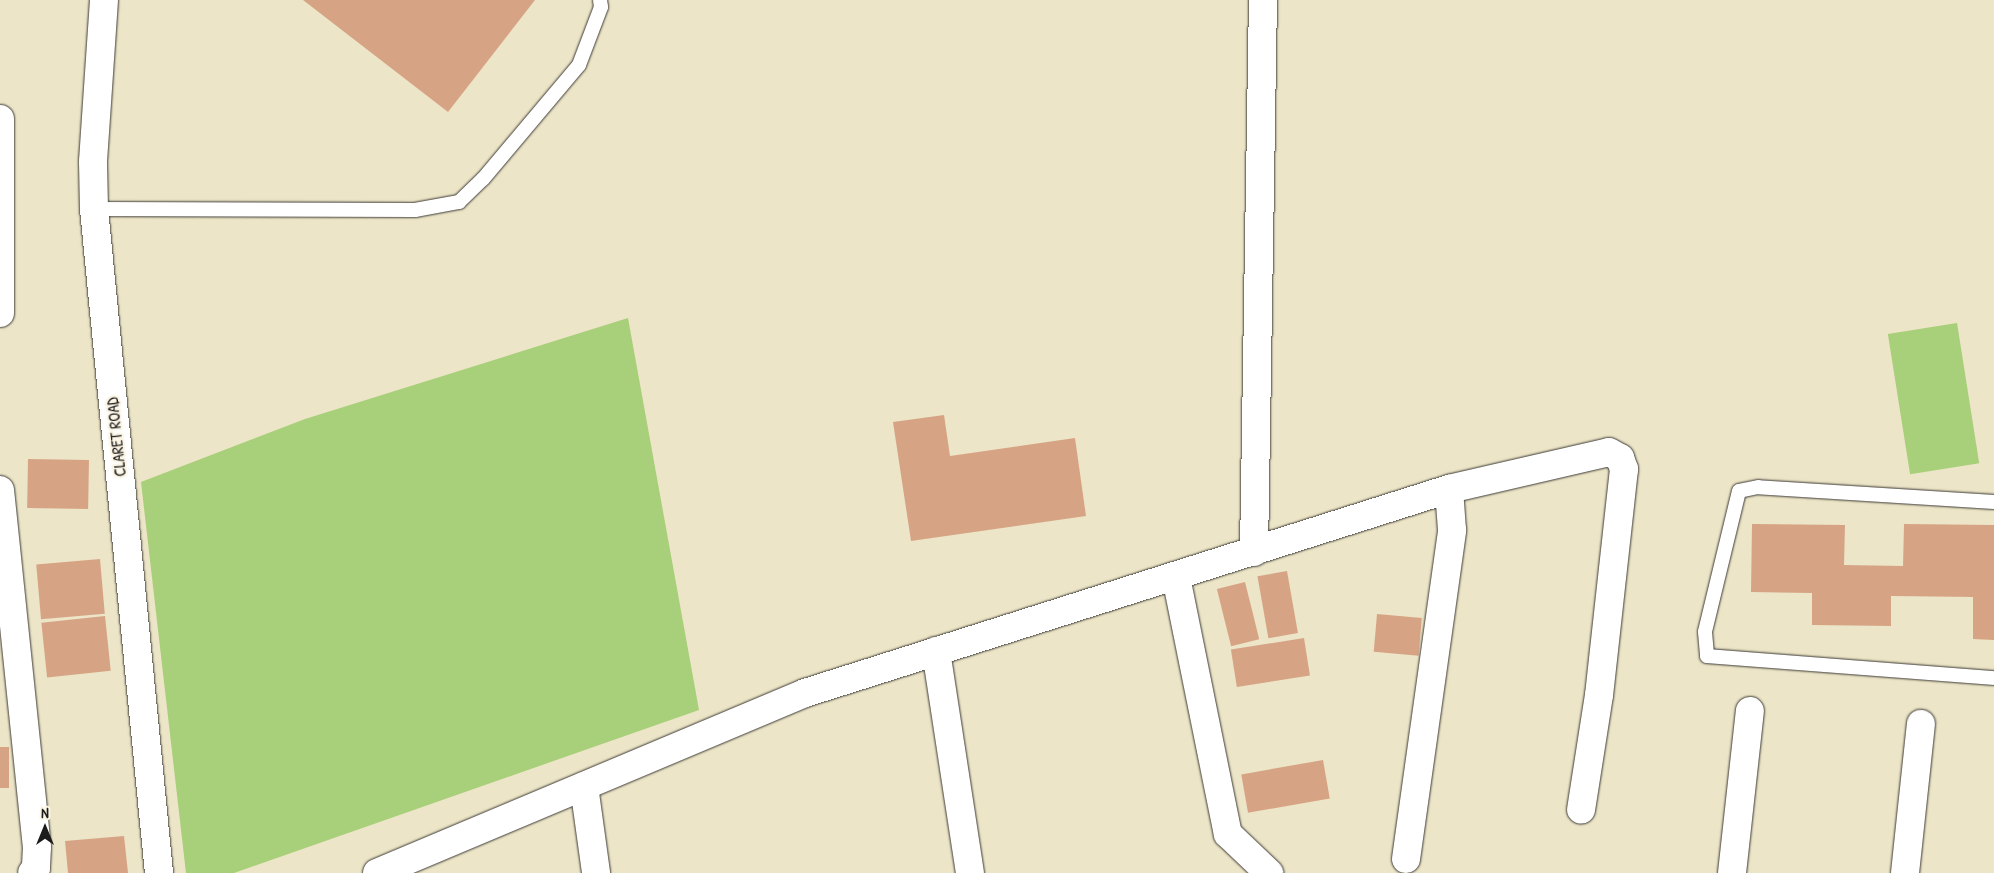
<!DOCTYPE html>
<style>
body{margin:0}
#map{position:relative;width:1994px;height:873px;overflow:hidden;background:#ede5c7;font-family:"Patrick Hand",sans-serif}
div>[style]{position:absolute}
.green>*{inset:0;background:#a8cf79;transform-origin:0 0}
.building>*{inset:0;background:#d6a485;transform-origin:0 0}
.roads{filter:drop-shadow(0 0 1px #3b3a36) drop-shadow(0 0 1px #3b3a36)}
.service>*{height:14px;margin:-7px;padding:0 7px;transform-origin:7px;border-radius:7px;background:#fff}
.minor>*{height:28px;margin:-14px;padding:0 14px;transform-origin:14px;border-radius:14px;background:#fff}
span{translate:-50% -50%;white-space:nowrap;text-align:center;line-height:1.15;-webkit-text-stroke:4.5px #fcf5e5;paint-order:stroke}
.street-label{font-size:16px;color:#1c1c1c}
.north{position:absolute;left:20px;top:803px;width:50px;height:50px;-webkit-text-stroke:4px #fcf5e5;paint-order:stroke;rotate:0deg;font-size:14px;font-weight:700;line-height:20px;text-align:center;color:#1c1c1c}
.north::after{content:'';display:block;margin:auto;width:18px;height:22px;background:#1c1c1c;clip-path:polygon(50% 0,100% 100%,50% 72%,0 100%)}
</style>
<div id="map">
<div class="green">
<div style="clip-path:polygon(628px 318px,699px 710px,234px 873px,186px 873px,141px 482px,305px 419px)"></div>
<div style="left:1957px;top:323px;width:142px;height:70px;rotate:81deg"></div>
</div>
<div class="building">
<div style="clip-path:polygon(303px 0,535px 0,448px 112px)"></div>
<div style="clip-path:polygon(944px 415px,950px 456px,1075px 438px,1086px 516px,911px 541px,893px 422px)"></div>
<div style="left:28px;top:459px;width:61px;height:49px;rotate:1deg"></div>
<div style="clip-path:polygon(1752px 524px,1845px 525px,1844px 565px,1903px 566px,1904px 524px,1994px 525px,1994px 640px,1973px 639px,1973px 597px,1891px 596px,1891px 626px,1812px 625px,1812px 593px,1751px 592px)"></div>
<div style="left:100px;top:559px;width:55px;height:64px;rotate:85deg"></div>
<div style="left:1287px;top:571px;width:63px;height:30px;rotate:80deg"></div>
<div style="left:1245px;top:582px;width:59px;height:29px;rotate:76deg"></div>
<div style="left:1377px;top:614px;width:45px;height:38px;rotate:5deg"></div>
<div style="left:105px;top:616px;width:55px;height:64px;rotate:84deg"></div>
<div style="left:1304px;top:638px;width:38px;height:74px;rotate:81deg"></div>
<div style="left:0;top:747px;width:9px;height:41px"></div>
<div style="left:1323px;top:760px;width:39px;height:83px;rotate:80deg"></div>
<div style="clip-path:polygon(124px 836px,128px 873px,68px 873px,65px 841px)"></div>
</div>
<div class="roads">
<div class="service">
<div style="left:94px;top:209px;width:321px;rotate:0.2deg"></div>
<div style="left:415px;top:210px;width:45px;rotate:-10.3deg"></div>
<div style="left:459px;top:202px;width:33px;rotate:-44deg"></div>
<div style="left:483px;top:179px;width:149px;rotate:-49.9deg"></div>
<div style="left:579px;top:65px;width:62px;rotate:-69.2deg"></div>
<div style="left:601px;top:7px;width:7px;rotate:-98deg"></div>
<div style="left:1994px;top:502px;width:236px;rotate:-176.4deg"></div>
<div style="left:1758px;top:487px;width:19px;rotate:168deg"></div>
<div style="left:1739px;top:491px;width:145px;rotate:103.6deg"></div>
<div style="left:1705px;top:632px;width:24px;rotate:85deg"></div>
<div style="left:1707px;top:656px;width:288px;rotate:4.4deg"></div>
</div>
<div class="minor">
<div style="left:104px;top:0;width:162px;rotate:93.9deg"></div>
<div style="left:93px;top:162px;width:47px;rotate:88.8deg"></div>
<div style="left:94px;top:209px;width:667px;rotate:84.41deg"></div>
<div style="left:0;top:119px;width:194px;rotate:90deg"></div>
<div style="left:0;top:490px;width:359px;rotate:84.1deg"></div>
<div style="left:37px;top:847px;width:21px;rotate:93deg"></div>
<div style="left:36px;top:868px;width:6px;rotate:129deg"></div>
<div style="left:1254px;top:552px;width:552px;rotate:-89.07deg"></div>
<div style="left:1176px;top:577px;width:262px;rotate:78.6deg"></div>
<div style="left:1228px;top:834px;width:57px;rotate:43.6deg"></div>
<div style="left:936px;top:651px;width:225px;rotate:81.3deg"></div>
<div style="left:584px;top:786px;width:88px;rotate:82.1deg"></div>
<div style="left:1406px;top:859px;width:332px;rotate:-82deg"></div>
<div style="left:1452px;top:530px;width:41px;rotate:-94.2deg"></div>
<div style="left:377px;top:873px;width:464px;rotate:-22.8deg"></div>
<div style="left:805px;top:693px;width:676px;rotate:-17.58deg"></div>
<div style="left:1449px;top:489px;width:164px;rotate:-13deg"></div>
<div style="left:1609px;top:452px;width:13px;rotate:29deg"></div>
<div style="left:1620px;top:458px;width:12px;rotate:70deg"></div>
<div style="left:1624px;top:469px;width:227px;rotate:96.3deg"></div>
<div style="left:1599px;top:695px;width:116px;rotate:98.9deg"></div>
<div style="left:1732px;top:873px;width:163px;rotate:-83.7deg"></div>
<div style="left:1905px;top:873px;width:150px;rotate:-83.9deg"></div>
</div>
</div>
<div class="street-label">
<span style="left:116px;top:437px;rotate:-96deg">CLARET ROAD</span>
</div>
<div class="north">N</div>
</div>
